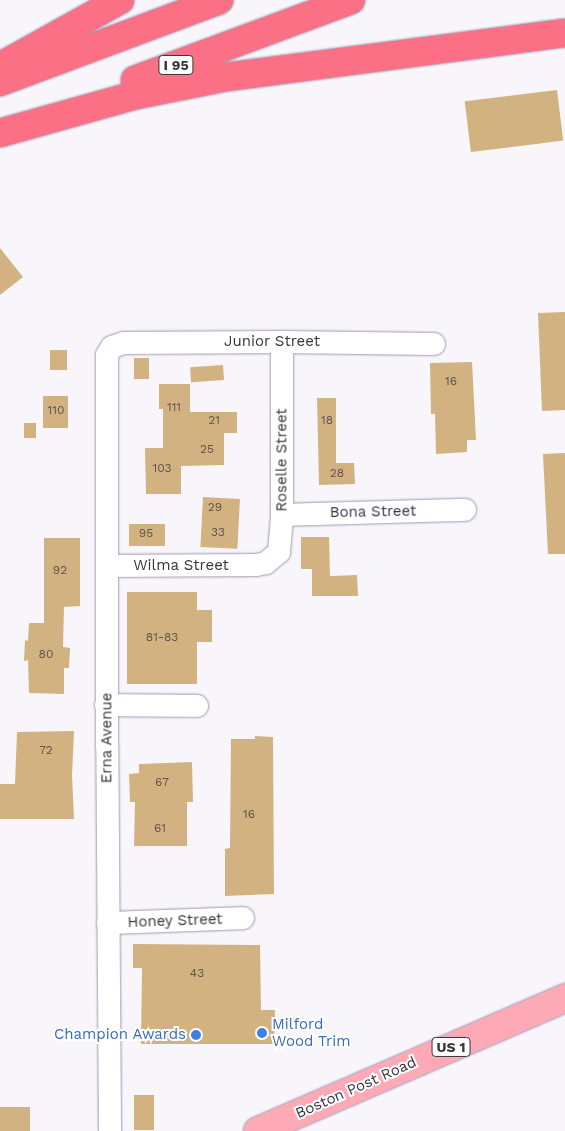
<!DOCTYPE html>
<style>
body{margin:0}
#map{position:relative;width:565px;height:1131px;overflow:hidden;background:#f8f6fb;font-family:"Work Sans",sans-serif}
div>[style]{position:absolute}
.building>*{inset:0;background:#d2b281;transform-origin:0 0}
.roads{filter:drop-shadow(0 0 1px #a198b0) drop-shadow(0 0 1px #a198b0)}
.minor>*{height:22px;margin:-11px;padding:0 11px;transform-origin:11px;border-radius:11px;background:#fff}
.major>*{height:28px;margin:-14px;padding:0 14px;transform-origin:14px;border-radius:14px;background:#fda9b6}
.highway>*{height:28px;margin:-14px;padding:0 14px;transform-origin:14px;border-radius:14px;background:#fb7085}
.dots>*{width:14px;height:14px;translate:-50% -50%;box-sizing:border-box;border:2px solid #fff;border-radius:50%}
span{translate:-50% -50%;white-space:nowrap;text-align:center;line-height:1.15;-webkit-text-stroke:4px #fff;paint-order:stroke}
.number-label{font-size:12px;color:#5e544f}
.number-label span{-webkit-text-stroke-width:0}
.shield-label span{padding:1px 4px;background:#fff;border:1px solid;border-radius:4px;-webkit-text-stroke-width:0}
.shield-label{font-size:14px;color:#38343e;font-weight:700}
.street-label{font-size:15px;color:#38343e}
.shop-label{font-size:15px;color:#366cbe}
.left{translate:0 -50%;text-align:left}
.right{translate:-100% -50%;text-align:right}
</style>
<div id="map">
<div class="building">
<div style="left:557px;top:90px;width:51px;height:93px;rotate:83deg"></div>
<div style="clip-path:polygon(0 248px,23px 277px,0 295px)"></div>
<div style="clip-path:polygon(565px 312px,565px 410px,542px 411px,538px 313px)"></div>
<div style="left:50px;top:350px;width:17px;height:20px"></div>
<div style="left:134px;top:358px;width:15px;height:21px"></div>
<div style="clip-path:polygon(472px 362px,476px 440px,467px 440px,467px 452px,436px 454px,435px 414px,431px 414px,430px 363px)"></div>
<div style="left:223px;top:365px;width:15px;height:33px;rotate:86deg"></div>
<div style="clip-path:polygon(159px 384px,190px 384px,190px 412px,237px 412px,237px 433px,224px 433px,224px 465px,181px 466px,181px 494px,146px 494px,145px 448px,163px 448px,163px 409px,159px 409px)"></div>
<div style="left:43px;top:396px;width:25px;height:32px"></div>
<div style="clip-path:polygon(317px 398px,336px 398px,336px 463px,354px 463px,355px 484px,319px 485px)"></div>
<div style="left:36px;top:423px;width:15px;height:12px;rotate:90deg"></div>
<div style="clip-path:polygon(565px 453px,565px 554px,548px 554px,543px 454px)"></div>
<div style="left:203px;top:497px;width:37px;height:50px;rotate:3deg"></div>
<div style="left:129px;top:524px;width:36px;height:22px"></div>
<div style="clip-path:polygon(301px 537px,329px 537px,330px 576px,357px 575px,358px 596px,312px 596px,312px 569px,301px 569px)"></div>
<div style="clip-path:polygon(44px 538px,80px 538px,80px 606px,64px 607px,63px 647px,70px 648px,69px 668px,64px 668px,64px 694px,29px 693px,28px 660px,24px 661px,25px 640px,28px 641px,29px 623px,44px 623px)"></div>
<div style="clip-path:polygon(127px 592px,197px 592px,197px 610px,212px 610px,212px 642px,197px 642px,197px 684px,127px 684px)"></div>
<div style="clip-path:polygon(74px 731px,72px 775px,74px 819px,0 819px,0 784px,15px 784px,17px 732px)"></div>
<div style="clip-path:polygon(255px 736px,273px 737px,274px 894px,225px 896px,225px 849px,230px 848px,231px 739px,255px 739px)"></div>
<div style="clip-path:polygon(192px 762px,193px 802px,187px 802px,187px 846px,134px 846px,135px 802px,130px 802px,129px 774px,139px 773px,139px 764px)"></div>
<div style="clip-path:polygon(133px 944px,260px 945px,261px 1010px,275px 1010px,274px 1044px,141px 1044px,142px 968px,133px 968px)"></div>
<div style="left:134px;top:1095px;width:20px;height:35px"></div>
<div style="left:0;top:1107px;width:30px;height:24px"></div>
</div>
<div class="roads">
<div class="minor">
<div style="left:282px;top:515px;width:183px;rotate:-1.6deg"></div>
<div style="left:107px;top:566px;width:149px;rotate:-0.4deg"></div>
<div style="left:256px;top:565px;width:10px;rotate:-11deg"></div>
<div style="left:266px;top:563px;width:17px;rotate:-40deg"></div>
<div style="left:279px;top:552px;width:37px;rotate:-85deg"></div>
<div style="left:282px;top:515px;width:173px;rotate:-90deg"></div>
<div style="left:106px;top:705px;width:91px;rotate:0.6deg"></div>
<div style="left:108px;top:923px;width:135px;rotate:-2.1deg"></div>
<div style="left:110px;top:1131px;width:385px;rotate:-90.4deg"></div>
<div style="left:107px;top:746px;width:391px;rotate:-90deg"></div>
<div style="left:107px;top:355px;width:9px;rotate:-58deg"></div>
<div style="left:112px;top:347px;width:13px;rotate:-18deg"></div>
<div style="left:124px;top:343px;width:158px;rotate:-0.4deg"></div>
<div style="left:282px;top:342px;width:152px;rotate:0.8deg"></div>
</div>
<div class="major">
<div style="left:258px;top:1131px;width:335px;rotate:-23.4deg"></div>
</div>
<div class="highway">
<div style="left:1px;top:66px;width:136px;rotate:-29deg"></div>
<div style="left:135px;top:80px;width:230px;rotate:-20.3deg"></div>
<div style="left:0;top:82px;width:234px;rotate:-20.5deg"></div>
<div style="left:0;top:133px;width:141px;rotate:-15.6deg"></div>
<div style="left:136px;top:95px;width:92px;rotate:-11.3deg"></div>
<div style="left:226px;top:77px;width:342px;rotate:-7.4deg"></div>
</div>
</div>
<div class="dots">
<div style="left:262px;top:1033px;background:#3f7fe0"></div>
<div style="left:196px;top:1035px;background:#3f7fe0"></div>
</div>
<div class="number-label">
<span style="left:451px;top:382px">16</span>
<span style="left:174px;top:408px">111</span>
<span style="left:56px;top:411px">110</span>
<span style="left:214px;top:421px">21</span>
<span style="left:327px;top:421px">18</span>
<span style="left:207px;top:450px">25</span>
<span style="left:162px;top:469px">103</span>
<span style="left:337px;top:474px">28</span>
<span style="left:215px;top:508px">29</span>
<span style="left:218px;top:533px">33</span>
<span style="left:146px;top:534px">95</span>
<span style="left:60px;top:571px">92</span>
<span style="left:162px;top:638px">81-83</span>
<span style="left:46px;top:655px">80</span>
<span style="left:46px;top:751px">72</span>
<span style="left:162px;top:783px">67</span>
<span style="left:249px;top:815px">16</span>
<span style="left:160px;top:829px">61</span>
<span style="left:197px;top:974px">43</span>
</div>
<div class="shield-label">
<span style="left:176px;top:65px">I 95</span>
<span style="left:451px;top:1047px">US 1</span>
</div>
<div class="street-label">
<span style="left:272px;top:342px">Junior Street</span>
<span style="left:282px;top:460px;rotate:-90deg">Roselle Street</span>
<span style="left:373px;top:512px;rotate:-1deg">Bona Street</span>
<span style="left:181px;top:566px">Wilma Street</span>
<span style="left:107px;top:738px;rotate:-90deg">Erna Avenue</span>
<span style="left:175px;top:921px;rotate:-2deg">Honey Street</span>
<span style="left:356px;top:1088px;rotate:-24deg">Boston Post Road</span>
</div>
<div class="shop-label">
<span class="left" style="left:272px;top:1033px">Milford<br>Wood Trim</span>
<span class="right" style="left:186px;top:1035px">Champion Awards</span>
</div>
</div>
